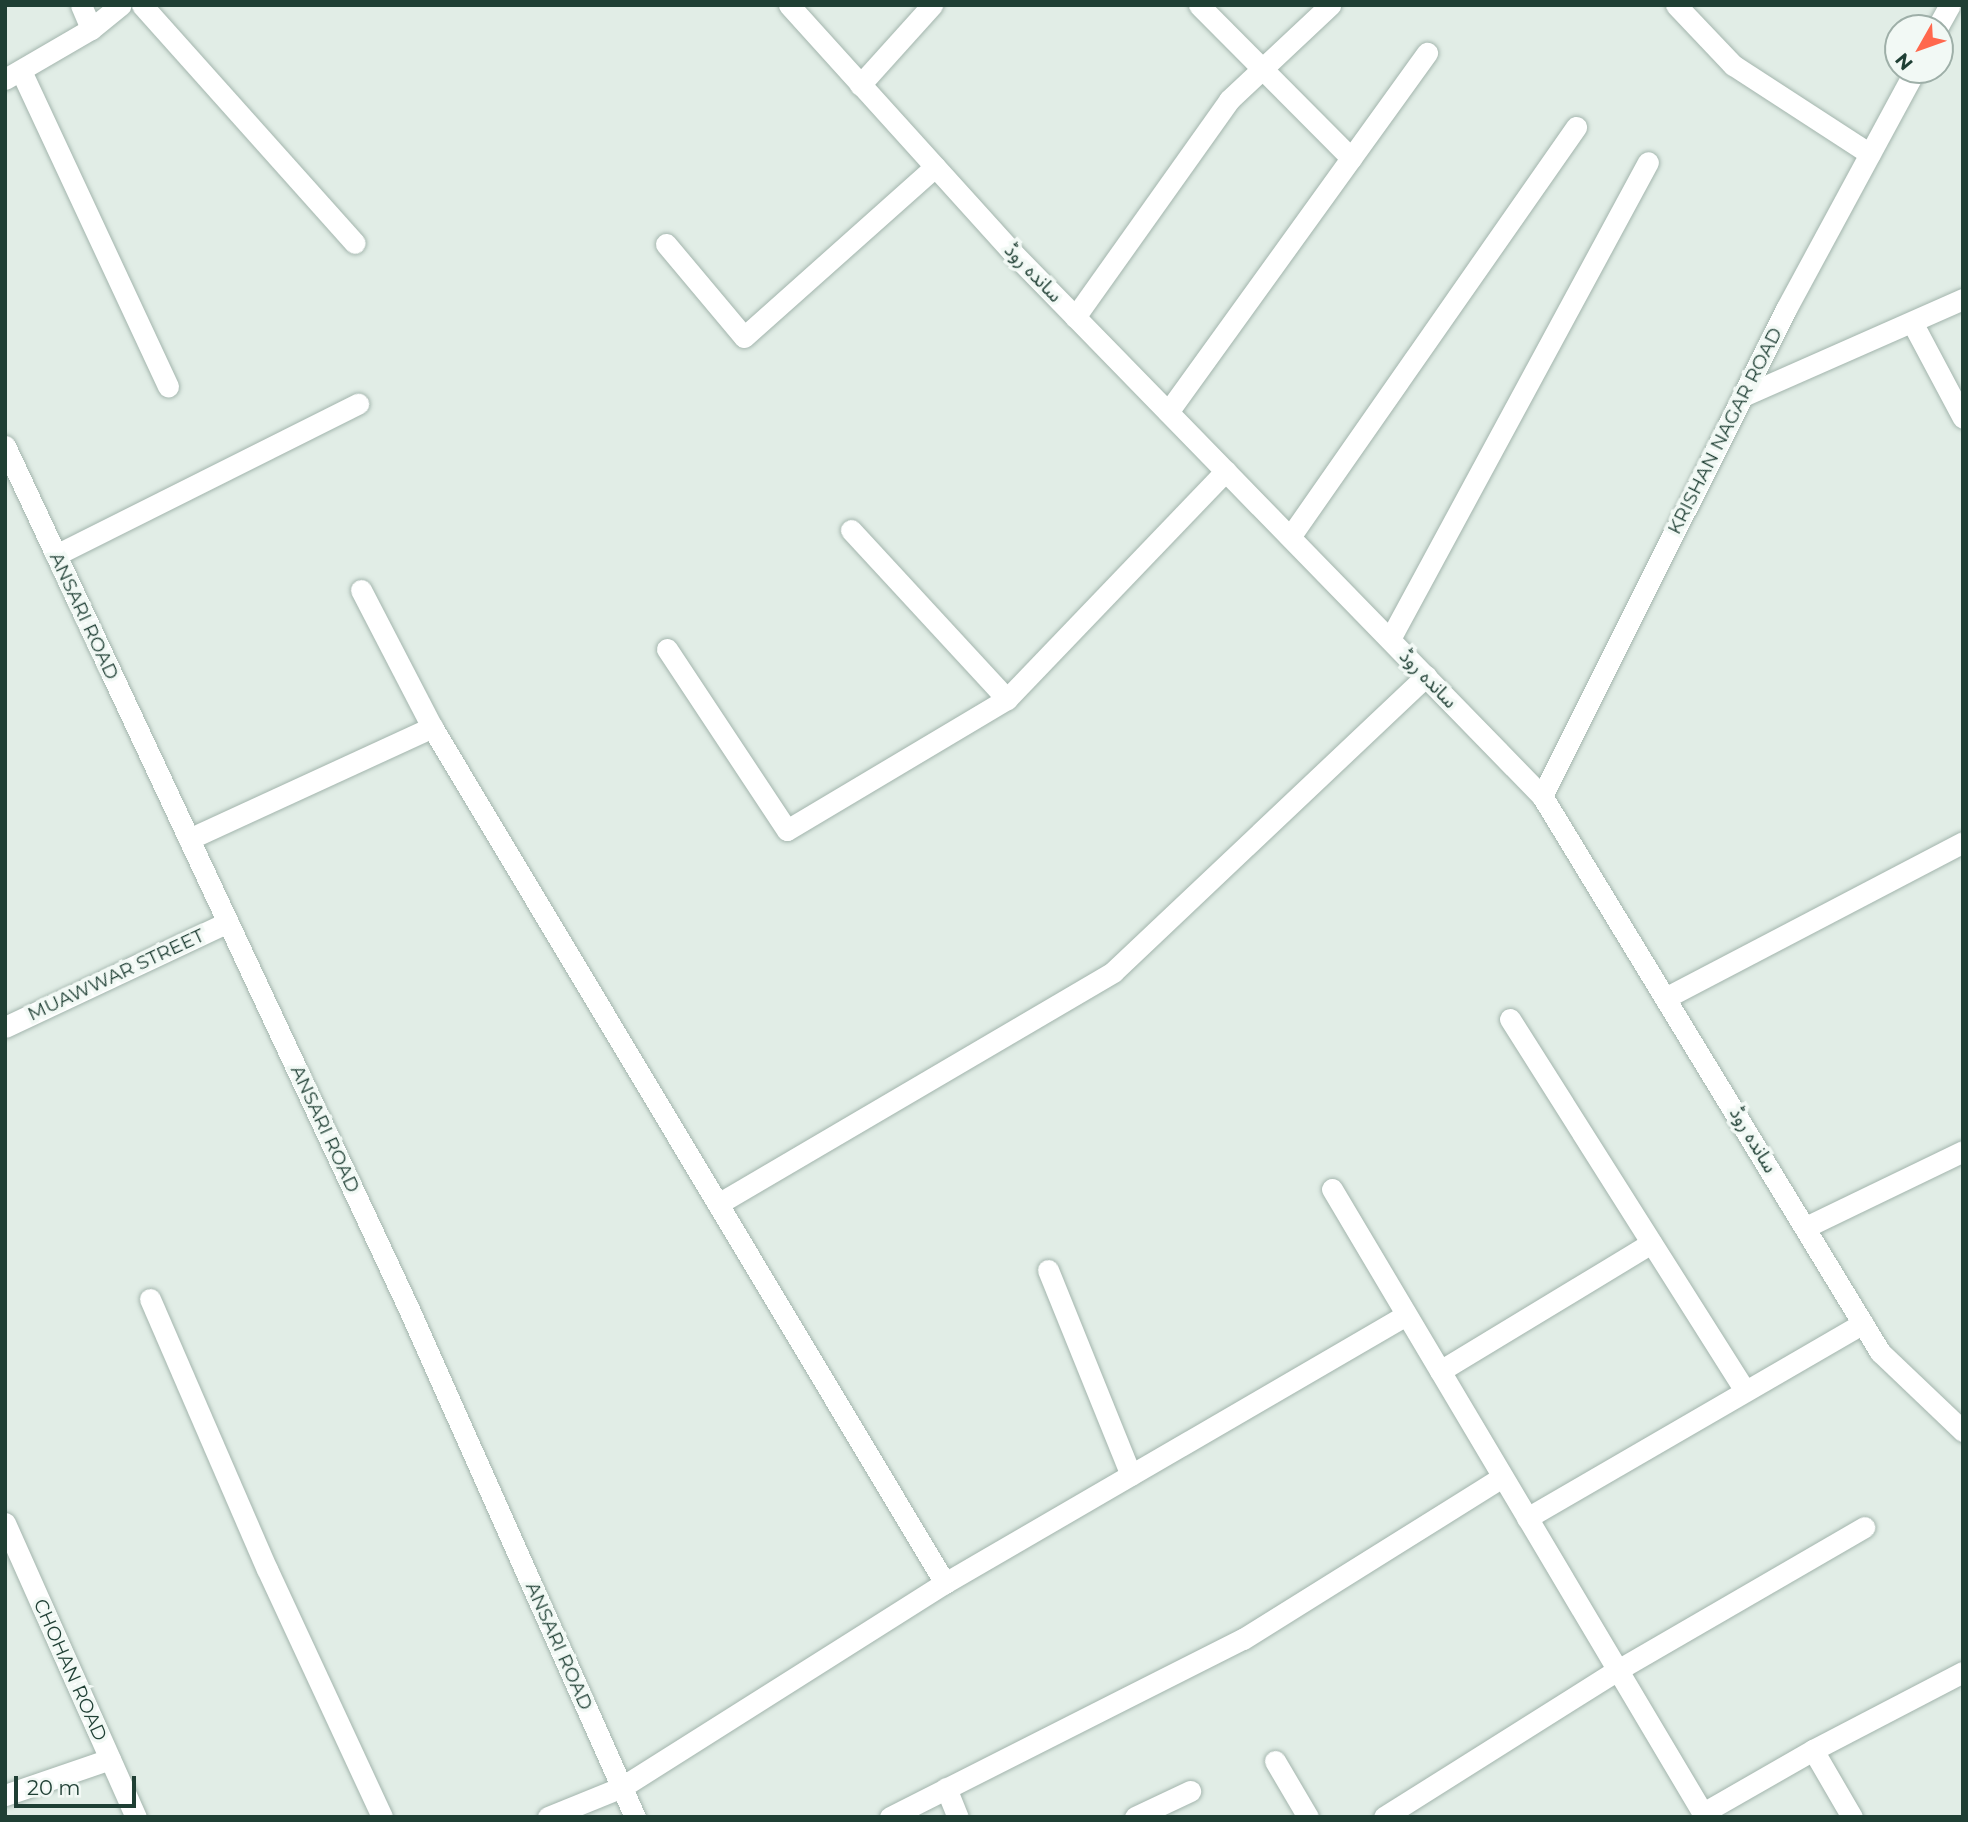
<!DOCTYPE html>
<meta charset="utf-8">
<style>
body{margin:0}
#map{position:relative;width:1968px;height:1822px;overflow:hidden;background:#e1ede6;font-family:Montserrat,"Noto Sans Arabic",sans-serif}
div>[style]{position:absolute}
.roads{filter:drop-shadow(0 0 2px #a3b5ad) drop-shadow(0 0 2px #a3b5ad)}
.minor>*{height:21px;margin:-10.5px;padding:0 10.5px;transform-origin:10.5px;border-radius:10.5px;background:#fff}
.tertiary>*{height:21px;margin:-10.5px;padding:0 10.5px;transform-origin:10.5px;border-radius:10.5px;background:#fff}
.secondary>*{height:21px;margin:-10.5px;padding:0 10.5px;transform-origin:10.5px;border-radius:10.5px;background:#fff}
span{translate:-50% -50%;white-space:nowrap;text-align:center;line-height:1.15;-webkit-text-stroke:7px #f2f9f5;paint-order:stroke}
.street-label{font-size:19px;color:#1f3f34}
.frame{position:absolute;inset:0;border:7px solid #1f3f34;pointer-events:none}
.north{position:absolute;left:1884px;top:14px;width:70px;height:70px;box-sizing:border-box;background:#f2f9f5;border:2px solid #9eafa8;border-radius:50%;rotate:230deg;font-size:19px;font-weight:700;line-height:28px;text-align:center;color:#1f3f34}
.north::after{content:'';display:block;margin:auto;width:24px;height:32px;background:#ff684d;clip-path:polygon(50% 0,100% 100%,50% 72%,0 100%)}
.scale{position:absolute;left:14px;top:1776px;width:122px;height:32px;box-sizing:border-box;border:4px solid #1f3f34;border-top:0;padding-left:9px;font-size:21px;line-height:24px;white-space:nowrap;color:#1f3f34;-webkit-text-stroke:5px #f2f9f5;paint-order:stroke}
</style>
<div id="map">
<div class="roads">
<div class="minor">
<div style="left:81px;top:5px;width:26px;rotate:67deg"></div>
<div style="left:142px;top:5px;width:319px;rotate:48.2deg"></div>
<div style="left:1199px;top:5px;width:216px;rotate:45.2deg"></div>
<div style="left:1676px;top:5px;width:83px;rotate:46.5deg"></div>
<div style="left:1733px;top:65px;width:163px;rotate:33deg"></div>
<div style="left:21px;top:71px;width:348px;rotate:65deg"></div>
<div style="left:860px;top:85px;width:108px;rotate:-48deg"></div>
<div style="left:666px;top:244px;width:121px;rotate:50deg"></div>
<div style="left:744px;top:337px;width:256px;rotate:-41.7deg"></div>
<div style="left:1075px;top:317px;width:266px;rotate:-54.6deg"></div>
<div style="left:1229px;top:100px;width:139px;rotate:-43.2deg"></div>
<div style="left:1913px;top:324px;width:106px;rotate:62deg"></div>
<div style="left:1743px;top:396px;width:240px;rotate:-23.8deg"></div>
<div style="left:1168px;top:412px;width:443px;rotate:-54.2deg"></div>
<div style="left:851px;top:530px;width:230px;rotate:47.3deg"></div>
<div style="left:1290px;top:537px;width:500px;rotate:-55.1deg"></div>
<div style="left:56px;top:555px;width:338px;rotate:-26.6deg"></div>
<div style="left:361px;top:590px;width:154px;rotate:62.6deg"></div>
<div style="left:1390px;top:639px;width:542px;rotate:-61.59deg"></div>
<div style="left:667px;top:649px;width:217px;rotate:56.5deg"></div>
<div style="left:787px;top:830px;width:256px;rotate:-30.8deg"></div>
<div style="left:1007px;top:699px;width:316px;rotate:-46.2deg"></div>
<div style="left:189px;top:839px;width:268px;rotate:-24.7deg"></div>
<div style="left:432px;top:727px;width:998px;rotate:59.07deg"></div>
<div style="left:1667px;top:997px;width:334px;rotate:-27.6deg"></div>
<div style="left:1510px;top:1019px;width:440px;rotate:57.7deg"></div>
<div style="left:5px;top:1027px;width:246px;rotate:-25.2deg"></div>
<div style="left:1332px;top:1189px;width:730px;rotate:59.29deg"></div>
<div style="left:718px;top:1204px;width:458px;rotate:-30.4deg"></div>
<div style="left:1113px;top:972px;width:431px;rotate:-43.4deg"></div>
<div style="left:1048px;top:1270px;width:221px;rotate:68deg"></div>
<div style="left:150px;top:1299px;width:294px;rotate:66.6deg"></div>
<div style="left:267px;top:1569px;width:273px;rotate:65.1deg"></div>
<div style="left:1440px;top:1371px;width:247px;rotate:-31.2deg"></div>
<div style="left:1527px;top:1518px;width:388px;rotate:-30.1deg"></div>
<div style="left:1813px;top:1750px;width:169px;rotate:-27.5deg"></div>
<div style="left:1275px;top:1761px;width:65px;rotate:59.5deg"></div>
<div style="left:946px;top:1788px;width:31px;rotate:68deg"></div>
<div style="left:5px;top:1795px;width:111px;rotate:-18.9deg"></div>
<div style="left:1703px;top:1813px;width:127px;rotate:-29.8deg"></div>
<div style="left:1813px;top:1750px;width:78px;rotate:59.8deg"></div>
<div style="left:548px;top:1817px;width:80px;rotate:-22.1deg"></div>
<div style="left:622px;top:1787px;width:382px;rotate:-32.3deg"></div>
<div style="left:945px;top:1583px;width:533px;rotate:-30.17deg"></div>
<div style="left:890px;top:1817px;width:395px;rotate:-26.8deg"></div>
<div style="left:1243px;top:1639px;width:304px;rotate:-32deg"></div>
<div style="left:1135px;top:1817px;width:61px;rotate:-25.3deg"></div>
<div style="left:1384px;top:1817px;width:274px;rotate:-32.2deg"></div>
<div style="left:1616px;top:1671px;width:287px;rotate:-30.1deg"></div>
</div>
<div class="tertiary">
<div style="left:5px;top:446px;width:951px;rotate:64.92deg"></div>
<div style="left:408px;top:1307px;width:558px;rotate:66.01deg"></div>
<div style="left:1806px;top:1227px;width:174px;rotate:-25.8deg"></div>
<div style="left:5px;top:1523px;width:322px;rotate:66deg"></div>
</div>
<div class="secondary">
<div style="left:789px;top:5px;width:334px;rotate:47.9deg"></div>
<div style="left:1013px;top:253px;width:758px;rotate:45.75deg"></div>
<div style="left:1542px;top:796px;width:651px;rotate:58.7deg"></div>
<div style="left:1880px;top:1352px;width:115px;rotate:43.6deg"></div>
<div style="left:1937px;top:28px;width:26px;rotate:-61deg"></div>
<div style="left:5px;top:79px;width:99px;rotate:-30.2deg"></div>
<div style="left:91px;top:29px;width:38px;rotate:-39deg"></div>
<div style="left:1542px;top:796px;width:545px;rotate:-63.39deg"></div>
<div style="left:1786px;top:309px;width:272px;rotate:-61.6deg"></div>
</div>
</div>
<div class="street-label">
<span style="left:1033px;top:273px;rotate:46deg">ساندہ روڈ</span>
<span style="left:1725px;top:431px;rotate:-63deg">KRISHAN NAGAR ROAD</span>
<span style="left:84px;top:616px;rotate:65deg">ANSARI ROAD</span>
<span style="left:1428px;top:679px;rotate:46deg">ساندہ روڈ</span>
<span style="left:116px;top:975px;rotate:-25deg">MUAWWAR STREET</span>
<span style="left:325px;top:1129px;rotate:65deg">ANSARI ROAD</span>
<span style="left:1753px;top:1140px;rotate:59deg">ساندہ روڈ</span>
<span style="left:559px;top:1646px;rotate:66deg">ANSARI ROAD</span>
<span style="left:70px;top:1670px;rotate:66deg">CHOHAN ROAD</span>
</div>
<div class="frame"></div>
<div class="north">N</div>
<div class="scale">20 m</div>
</div>
